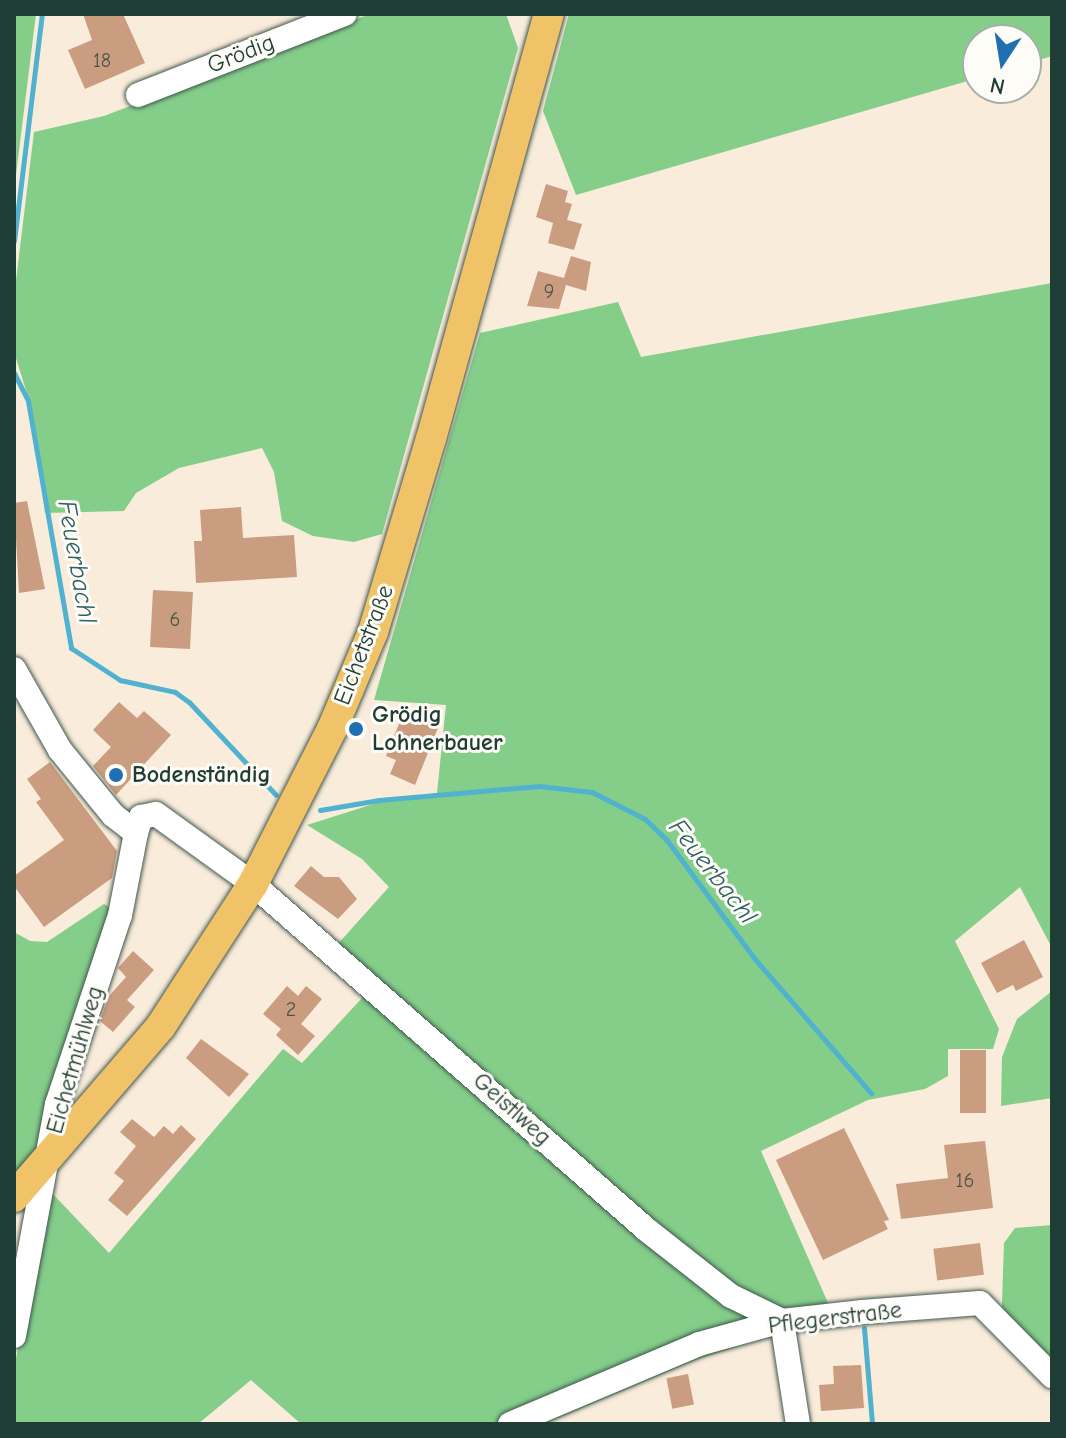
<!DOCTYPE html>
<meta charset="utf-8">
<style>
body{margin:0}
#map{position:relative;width:1066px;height:1438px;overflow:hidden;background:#f9ecdb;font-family:"Comic Neue",sans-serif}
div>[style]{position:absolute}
.green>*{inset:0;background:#84ce8a}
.stream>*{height:5px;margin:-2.5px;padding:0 2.5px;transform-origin:2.5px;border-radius:2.5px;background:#50b2cf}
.building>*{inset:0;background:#ca9d80;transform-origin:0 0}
.roads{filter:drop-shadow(0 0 2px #40574d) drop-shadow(0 0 2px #40574d)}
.minor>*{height:24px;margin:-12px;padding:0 12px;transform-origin:12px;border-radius:12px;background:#fff}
.major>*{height:30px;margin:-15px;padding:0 15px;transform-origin:15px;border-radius:15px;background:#f1c369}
.dots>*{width:22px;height:22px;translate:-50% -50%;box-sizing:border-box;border:4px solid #fdfcf7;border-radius:50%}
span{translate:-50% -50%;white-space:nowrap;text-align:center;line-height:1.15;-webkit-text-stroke:6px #fdfcf7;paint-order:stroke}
.number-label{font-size:20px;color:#4a5547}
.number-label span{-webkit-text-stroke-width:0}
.street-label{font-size:24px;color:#1f3d34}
.poi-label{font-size:24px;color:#1f3d34;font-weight:700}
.left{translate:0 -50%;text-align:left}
.water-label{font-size:26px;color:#2e6062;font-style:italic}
.frame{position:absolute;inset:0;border:16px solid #1f3d34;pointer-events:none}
.north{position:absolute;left:962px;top:24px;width:80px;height:80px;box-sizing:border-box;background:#fdfcf7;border:2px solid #a4b0a9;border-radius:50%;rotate:192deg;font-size:22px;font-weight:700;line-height:32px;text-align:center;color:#1f3d34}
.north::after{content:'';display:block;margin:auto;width:28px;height:36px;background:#1f6fb2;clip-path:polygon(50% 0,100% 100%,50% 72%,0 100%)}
</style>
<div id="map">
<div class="green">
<div style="clip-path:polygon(14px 14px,36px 14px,14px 191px)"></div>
<div style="clip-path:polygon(370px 14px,506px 14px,518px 48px,382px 534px,354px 542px,313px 536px,282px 521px,274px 472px,262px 448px,179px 468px,136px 493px,124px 511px,45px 513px,30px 403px,14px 352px,14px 297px,34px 132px,104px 116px)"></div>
<div style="clip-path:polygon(569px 14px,1052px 14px,1052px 56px,1026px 64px,1026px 40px,978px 40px,978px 78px,576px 195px,543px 111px)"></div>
<div style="clip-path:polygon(1052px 283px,1052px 948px,1020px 887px,955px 941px,999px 1029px,993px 1049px,948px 1049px,948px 1076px,925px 1089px,868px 1100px,761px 1151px,836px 1321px,803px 1325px,693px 1361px,544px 1424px,301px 1424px,251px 1380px,198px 1424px,14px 1424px,14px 1368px,50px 1191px,109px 1253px,283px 1049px,302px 1063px,374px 985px,336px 946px,389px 887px,362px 859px,307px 825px,386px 800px,437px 793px,446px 705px,374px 700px,480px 333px,618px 302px,641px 357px)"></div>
<div style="clip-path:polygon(104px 904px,113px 909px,37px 1158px,14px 1182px,14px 932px,30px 941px,47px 942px)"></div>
<div style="clip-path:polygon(1052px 991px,1052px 1098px,1001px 1106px,1002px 1057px,1017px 1019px)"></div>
<div style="clip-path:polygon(1052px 1225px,1052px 1383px,1001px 1332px,1004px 1243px,1015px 1228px)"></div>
</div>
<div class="stream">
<div style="left:14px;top:241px;width:229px;rotate:-83deg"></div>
<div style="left:14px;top:373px;width:31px;rotate:63deg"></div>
<div style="left:28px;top:401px;width:251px;rotate:80.1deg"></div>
<div style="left:71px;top:648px;width:59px;rotate:33.1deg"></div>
<div style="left:120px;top:680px;width:56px;rotate:12.3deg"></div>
<div style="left:175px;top:692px;width:17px;rotate:36deg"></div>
<div style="left:189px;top:702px;width:127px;rotate:46.9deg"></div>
<div style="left:320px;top:810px;width:60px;rotate:-9.6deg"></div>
<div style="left:379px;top:800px;width:161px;rotate:-5deg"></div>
<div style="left:539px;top:786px;width:53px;rotate:6.5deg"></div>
<div style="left:592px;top:792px;width:59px;rotate:27deg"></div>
<div style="left:645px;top:819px;width:29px;rotate:44deg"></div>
<div style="left:666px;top:839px;width:148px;rotate:53.5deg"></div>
<div style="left:754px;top:958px;width:179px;rotate:49.1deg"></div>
<div style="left:864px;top:1328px;width:96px;rotate:85.2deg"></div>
</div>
<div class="building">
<div style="clip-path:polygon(83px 14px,123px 14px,145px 63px,85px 89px,68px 50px,92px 40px)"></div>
<div style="clip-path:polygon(546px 184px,568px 191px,565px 202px,572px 204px,567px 220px,582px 224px,574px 250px,548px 243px,553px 223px,536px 217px)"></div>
<div style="clip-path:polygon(571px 256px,591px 262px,586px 291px,566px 285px,559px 309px,527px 306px,538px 271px,564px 278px)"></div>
<div style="clip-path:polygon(27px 501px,45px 589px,19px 593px,14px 503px)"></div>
<div style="clip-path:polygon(241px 507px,243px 538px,294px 535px,297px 577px,196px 583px,194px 541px,202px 541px,200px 510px)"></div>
<div style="left:153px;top:590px;width:40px;height:57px;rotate:3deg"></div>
<div style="clip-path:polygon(119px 702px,137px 718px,144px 711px,171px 735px,116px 795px,93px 766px,111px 747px,93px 730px)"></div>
<div style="clip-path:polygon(403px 714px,438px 728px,415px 785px,390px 774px,396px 760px,386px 756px)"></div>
<div style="clip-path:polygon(50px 762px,117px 851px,112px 878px,44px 927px,14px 886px,14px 876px,64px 840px,36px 802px,41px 799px,27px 779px)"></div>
<div style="clip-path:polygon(311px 866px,324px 877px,339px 877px,357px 899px,338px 919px,294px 886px)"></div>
<div style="clip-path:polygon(1024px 940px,1043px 977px,1016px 991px,1013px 985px,997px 993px,981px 963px)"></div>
<div style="clip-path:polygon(133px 951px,154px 970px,127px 1000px,135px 1007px,113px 1032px,100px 1021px,109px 996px,126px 977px,118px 968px)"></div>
<div style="clip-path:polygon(287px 986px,298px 996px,306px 986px,322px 999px,301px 1024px,315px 1036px,298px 1055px,276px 1035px,281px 1029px,263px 1014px)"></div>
<div style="clip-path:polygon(201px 1039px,249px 1074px,229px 1097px,186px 1058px)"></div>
<div style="left:960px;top:1050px;width:26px;height:63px"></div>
<div style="clip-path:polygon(132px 1119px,154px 1137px,164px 1126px,173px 1134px,181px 1125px,196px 1139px,127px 1216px,108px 1200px,124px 1181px,114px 1173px,136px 1146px,120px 1132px)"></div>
<div style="clip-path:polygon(844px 1128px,889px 1220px,884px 1221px,888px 1229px,823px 1260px,776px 1160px)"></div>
<div style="clip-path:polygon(985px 1141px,993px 1208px,901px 1219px,896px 1184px,948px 1178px,944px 1145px)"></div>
<div style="left:980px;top:1243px;width:32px;height:47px;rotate:83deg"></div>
<div style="clip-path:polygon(861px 1365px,864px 1408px,821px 1411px,819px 1385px,834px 1384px,833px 1366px)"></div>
<div style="left:688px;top:1374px;width:31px;height:22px;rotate:79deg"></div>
</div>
<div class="roads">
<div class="minor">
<div style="left:138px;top:95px;width:222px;rotate:-21.4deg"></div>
<div style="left:14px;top:669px;width:93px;rotate:60.4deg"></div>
<div style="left:60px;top:750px;width:84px;rotate:50.8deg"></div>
<div style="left:113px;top:815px;width:29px;rotate:38deg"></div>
<div style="left:136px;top:833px;width:84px;rotate:101deg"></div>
<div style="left:120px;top:915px;width:199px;rotate:108.4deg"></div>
<div style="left:57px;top:1104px;width:236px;rotate:100.5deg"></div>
<div style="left:136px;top:833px;width:17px;rotate:-73deg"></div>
<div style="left:141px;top:817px;width:15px;rotate:-11deg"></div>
<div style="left:156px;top:814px;width:120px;rotate:35.8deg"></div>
<div style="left:253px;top:884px;width:524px;rotate:41.29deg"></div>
<div style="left:647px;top:1230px;width:107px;rotate:38.2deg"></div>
<div style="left:731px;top:1296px;width:57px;rotate:26.1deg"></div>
<div style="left:782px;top:1321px;width:104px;rotate:81.2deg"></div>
<div style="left:510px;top:1424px;width:205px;rotate:-22.9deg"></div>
<div style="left:699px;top:1344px;width:86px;rotate:-15.5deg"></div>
<div style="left:782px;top:1321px;width:81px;rotate:-6.4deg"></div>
<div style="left:862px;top:1312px;width:118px;rotate:-4.4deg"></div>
<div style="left:980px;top:1303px;width:103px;rotate:45.4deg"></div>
</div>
<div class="major">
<div style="left:14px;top:1197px;width:225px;rotate:-49.3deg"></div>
<div style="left:161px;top:1026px;width:169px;rotate:-57.1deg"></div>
<div style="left:253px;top:884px;width:174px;rotate:-63deg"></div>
<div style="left:332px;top:729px;width:105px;rotate:-67.1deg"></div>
<div style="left:373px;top:632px;width:202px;rotate:-73.3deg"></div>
<div style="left:431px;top:439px;width:441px;rotate:-74.5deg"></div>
</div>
</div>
<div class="dots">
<div style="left:356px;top:729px;background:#1f6fb2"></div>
<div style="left:116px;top:775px;background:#1f6fb2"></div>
</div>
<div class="number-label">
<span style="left:102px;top:60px">18</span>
<span style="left:549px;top:291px">9</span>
<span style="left:175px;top:619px">6</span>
<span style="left:291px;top:1009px">2</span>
<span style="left:965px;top:1180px">16</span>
</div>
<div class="street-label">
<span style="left:241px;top:54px;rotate:-21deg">Grödig</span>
<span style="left:364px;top:645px;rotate:-69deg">Eichetstraße</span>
<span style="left:75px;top:1060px;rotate:-74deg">Eichetmühlweg</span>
<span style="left:512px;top:1109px;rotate:42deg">Geistlweg</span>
<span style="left:835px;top:1318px;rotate:-7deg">Pflegerstraße</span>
</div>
<div class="poi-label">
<span class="left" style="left:372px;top:729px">Grödig<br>Lohnerbauer</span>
<span class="left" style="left:132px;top:775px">Bodenständig</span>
</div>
<div class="water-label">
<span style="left:76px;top:562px;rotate:80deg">Feuerbachl</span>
<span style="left:712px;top:872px;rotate:52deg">Feuerbachl</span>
</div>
<div class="frame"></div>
<div class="north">N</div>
</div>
